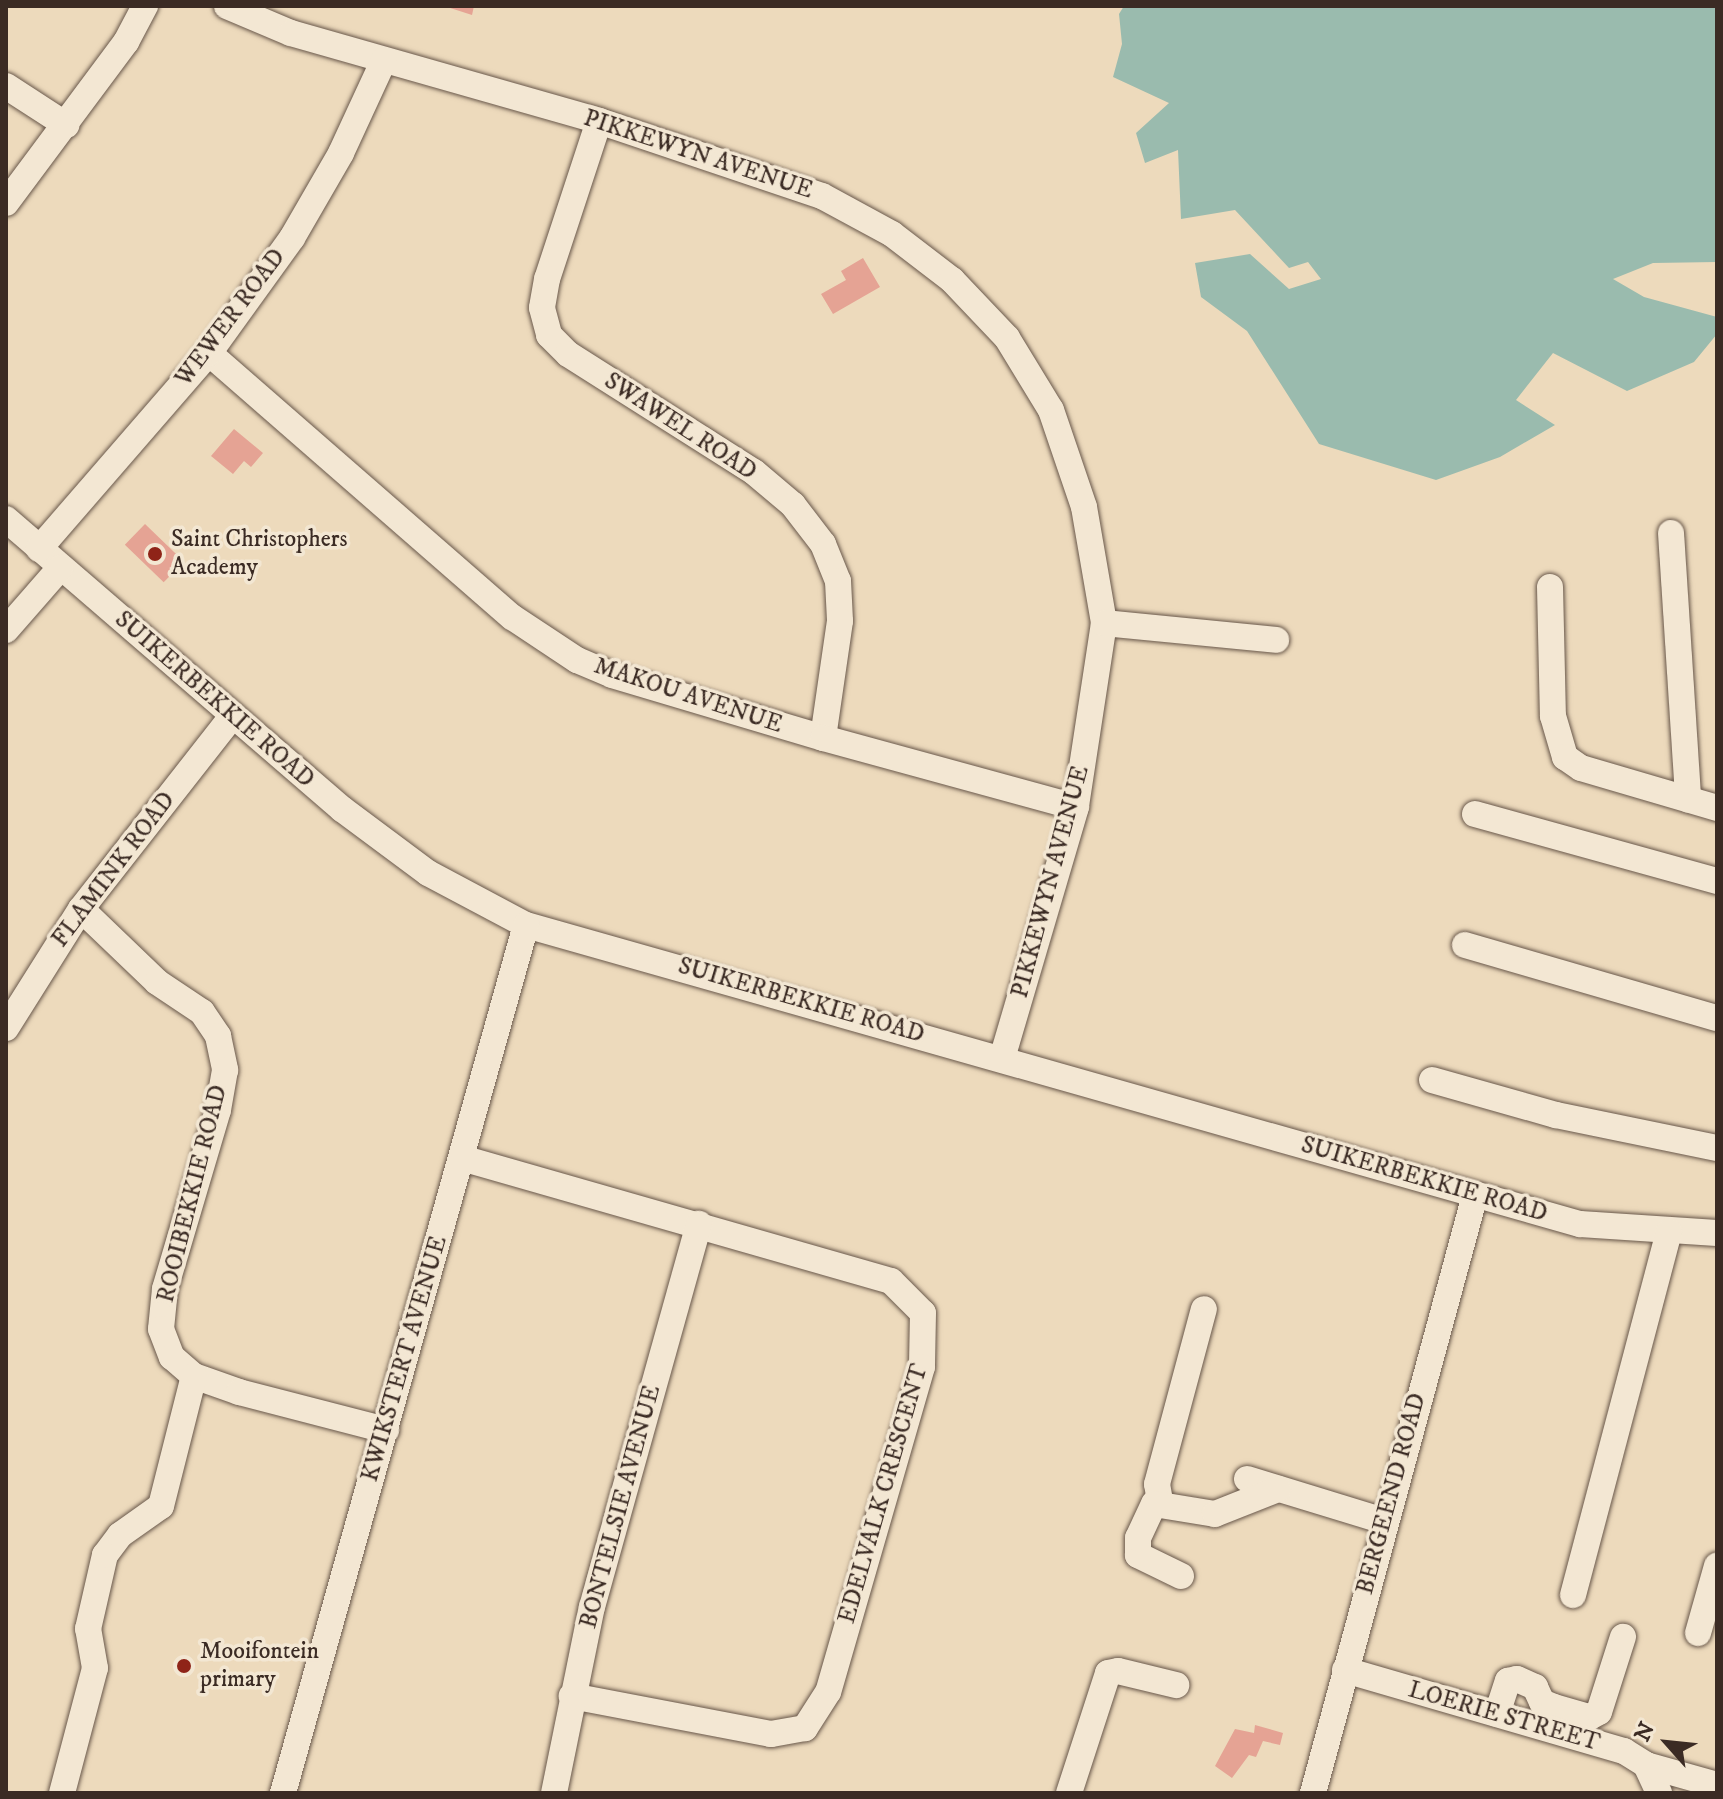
<!DOCTYPE html>
<style>
body{margin:0}
#map{position:relative;width:1723px;height:1799px;overflow:hidden;background:#eddabc;font-family:"IM FELL DW Pica",serif}
div>[style]{position:absolute}
.water>*{inset:0;background:#9abbae}
.building>*{inset:0;background:#e5a394;transform-origin:0 0}
.roads{filter:drop-shadow(0 0 2px #68574a) drop-shadow(0 0 2px #68574a)}
.minor>*{height:26px;margin:-13px;padding:0 13px;transform-origin:13px;border-radius:13px;background:#f3e7d3}
.dots>*{width:22px;height:22px;translate:-50% -50%;box-sizing:border-box;border:4px solid #f3e7d3;border-radius:50%}
span{translate:-50% -50%;white-space:nowrap;text-align:center;line-height:1.15;-webkit-text-stroke:7px #f3e7d3;paint-order:stroke}
.street-label{font-size:24px;color:#3b2b24}
.poi-label{font-size:24px;color:#3b2b24}
.left{translate:0 -50%;text-align:left}
.frame{position:absolute;inset:0;border:8px solid #3b2b24;pointer-events:none}
.north{position:absolute;left:1627px;top:1703px;width:80px;height:80px;-webkit-text-stroke:6px #f3e7d3;paint-order:stroke;rotate:297deg;font-size:22px;font-weight:700;line-height:32px;text-align:center;color:#3b2b24}
.north::after{content:'';display:block;margin:auto;width:28px;height:36px;background:#3b2b24;clip-path:polygon(50% 0,100% 100%,50% 72%,0 100%)}
</style>
<div id="map">
<div class="water">
<div style="clip-path:polygon(1124px 6px,1717px 6px,1717px 262px,1653px 263px,1613px 279px,1644px 297px,1717px 317px,1717px 334px,1694px 362px,1627px 391px,1553px 353px,1516px 400px,1555px 425px,1500px 457px,1436px 480px,1319px 444px,1247px 331px,1201px 297px,1195px 263px,1250px 254px,1289px 289px,1321px 279px,1308px 262px,1289px 268px,1235px 210px,1181px 219px,1178px 150px,1145px 163px,1136px 133px,1169px 103px,1113px 77px,1122px 44px,1119px 14px)"></div>
</div>
<div class="building">
<div style="clip-path:polygon(444px 6px,474px 6px,472px 15px)"></div>
<div style="clip-path:polygon(863px 258px,880px 287px,833px 314px,821px 294px,846px 280px,841px 271px)"></div>
<div style="clip-path:polygon(234px 429px,263px 453px,251px 467px,244px 461px,233px 474px,211px 456px)"></div>
<div style="left:145px;top:524px;width:54px;height:29px;rotate:44deg"></div>
<div style="clip-path:polygon(1255px 1725px,1283px 1733px,1280px 1745px,1263px 1741px,1256px 1757px,1249px 1755px,1232px 1778px,1215px 1766px,1235px 1729px,1254px 1733px)"></div>
</div>
<div class="roads">
<div class="minor">
<div style="left:227px;top:6px;width:69px;rotate:22.9deg"></div>
<div style="left:291px;top:33px;width:320px;rotate:15.9deg"></div>
<div style="left:599px;top:121px;width:235px;rotate:18.6deg"></div>
<div style="left:822px;top:196px;width:80px;rotate:28.5deg"></div>
<div style="left:892px;top:234px;width:76px;rotate:37.5deg"></div>
<div style="left:952px;top:280px;width:80px;rotate:46.5deg"></div>
<div style="left:1007px;top:338px;width:84px;rotate:58.6deg"></div>
<div style="left:1051px;top:410px;width:102px;rotate:71.2deg"></div>
<div style="left:1084px;top:507px;width:118px;rotate:80.2deg"></div>
<div style="left:1104px;top:623px;width:186px;rotate:98.7deg"></div>
<div style="left:1076px;top:807px;width:262px;rotate:106.4deg"></div>
<div style="left:6px;top:86px;width:72px;rotate:33deg"></div>
<div style="left:599px;top:121px;width:166px;rotate:108.2deg"></div>
<div style="left:547px;top:279px;width:29px;rotate:100deg"></div>
<div style="left:542px;top:308px;width:28px;rotate:75deg"></div>
<div style="left:549px;top:335px;width:27px;rotate:45deg"></div>
<div style="left:568px;top:354px;width:220px;rotate:32.4deg"></div>
<div style="left:754px;top:472px;width:51px;rotate:40.2deg"></div>
<div style="left:793px;top:505px;width:49px;rotate:52.4deg"></div>
<div style="left:823px;top:544px;width:40px;rotate:68deg"></div>
<div style="left:838px;top:581px;width:40px;rotate:87.1deg"></div>
<div style="left:840px;top:621px;width:118px;rotate:98.3deg"></div>
<div style="left:6px;top:203px;width:201px;rotate:-53.3deg"></div>
<div style="left:126px;top:42px;width:41px;rotate:-62.2deg"></div>
<div style="left:209px;top:353px;width:402px;rotate:41.1deg"></div>
<div style="left:512px;top:617px;width:78px;rotate:33.5deg"></div>
<div style="left:577px;top:660px;width:38px;rotate:23deg"></div>
<div style="left:612px;top:675px;width:220px;rotate:16.6deg"></div>
<div style="left:823px;top:738px;width:262px;rotate:15.3deg"></div>
<div style="left:6px;top:519px;width:444px;rotate:40.8deg"></div>
<div style="left:342px;top:809px;width:107px;rotate:36.7deg"></div>
<div style="left:428px;top:873px;width:111px;rotate:28deg"></div>
<div style="left:526px;top:925px;width:1096px;rotate:15.84deg"></div>
<div style="left:1580px;top:1224px;width:137px;rotate:3.8deg"></div>
<div style="left:1671px;top:533px;width:267px;rotate:86.3deg"></div>
<div style="left:39px;top:549px;width:259px;rotate:-49.1deg"></div>
<div style="left:209px;top:353px;width:142px;rotate:-54.2deg"></div>
<div style="left:292px;top:238px;width:98px;rotate:-60deg"></div>
<div style="left:341px;top:153px;width:102px;rotate:-65.2deg"></div>
<div style="left:1550px;top:587px;width:129px;rotate:88.7deg"></div>
<div style="left:1553px;top:716px;width:43px;rotate:73.7deg"></div>
<div style="left:1565px;top:757px;width:19px;rotate:35deg"></div>
<div style="left:1581px;top:768px;width:142px;rotate:16.4deg"></div>
<div style="left:1104px;top:623px;width:173px;rotate:5.6deg"></div>
<div style="left:6px;top:630px;width:82px;rotate:-48.9deg"></div>
<div style="left:1475px;top:814px;width:251px;rotate:15.5deg"></div>
<div style="left:81px;top:909px;width:105px;rotate:43.8deg"></div>
<div style="left:157px;top:982px;width:54px;rotate:33.7deg"></div>
<div style="left:202px;top:1012px;width:29px;rotate:56deg"></div>
<div style="left:218px;top:1036px;width:35px;rotate:78deg"></div>
<div style="left:225px;top:1070px;width:41px;rotate:99.9deg"></div>
<div style="left:218px;top:1110px;width:187px;rotate:106.5deg"></div>
<div style="left:165px;top:1289px;width:40px;rotate:95.7deg"></div>
<div style="left:161px;top:1329px;width:30px;rotate:69deg"></div>
<div style="left:172px;top:1357px;width:29px;rotate:41deg"></div>
<div style="left:194px;top:1376px;width:48px;rotate:19.6deg"></div>
<div style="left:239px;top:1392px;width:152px;rotate:14.5deg"></div>
<div style="left:1465px;top:945px;width:262px;rotate:16.2deg"></div>
<div style="left:6px;top:1028px;width:141px;rotate:-57.8deg"></div>
<div style="left:81px;top:909px;width:243px;rotate:-51.9deg"></div>
<div style="left:1432px;top:1080px;width:129px;rotate:15.8deg"></div>
<div style="left:1556px;top:1115px;width:164px;rotate:11.6deg"></div>
<div style="left:462px;top:1158px;width:446px;rotate:16deg"></div>
<div style="left:891px;top:1281px;width:45px;rotate:45deg"></div>
<div style="left:923px;top:1313px;width:54px;rotate:91.1deg"></div>
<div style="left:922px;top:1367px;width:338px;rotate:106.1deg"></div>
<div style="left:828px;top:1692px;width:43px;rotate:122.6deg"></div>
<div style="left:805px;top:1728px;width:35px;rotate:170deg"></div>
<div style="left:771px;top:1734px;width:203px;rotate:-169.2deg"></div>
<div style="left:1247px;top:1479px;width:143px;rotate:17deg"></div>
<div style="left:1160px;top:1501px;width:17px;rotate:-100deg"></div>
<div style="left:1157px;top:1484px;width:181px;rotate:-75deg"></div>
<div style="left:1181px;top:1576px;width:48px;rotate:-154deg"></div>
<div style="left:1138px;top:1555px;width:17px;rotate:-90deg"></div>
<div style="left:1138px;top:1538px;width:38px;rotate:-65deg"></div>
<div style="left:1154px;top:1504px;width:62px;rotate:9.3deg"></div>
<div style="left:1215px;top:1514px;width:68px;rotate:-21.6deg"></div>
<div style="left:1573px;top:1595px;width:376px;rotate:-75.2deg"></div>
<div style="left:1698px;top:1633px;width:70px;rotate:-74.2deg"></div>
<div style="left:1345px;top:1670px;width:291px;rotate:16.2deg"></div>
<div style="left:1624px;top:1751px;width:26px;rotate:32deg"></div>
<div style="left:1646px;top:1765px;width:31px;rotate:65deg"></div>
<div style="left:1497px;top:1714px;width:35px;rotate:-72deg"></div>
<div style="left:1508px;top:1681px;width:9px;rotate:-13deg"></div>
<div style="left:1517px;top:1679px;width:20px;rotate:24deg"></div>
<div style="left:1535px;top:1687px;width:17px;rotate:65deg"></div>
<div style="left:1542px;top:1702px;width:13px;rotate:23deg"></div>
<div style="left:1554px;top:1707px;width:37px;rotate:16deg"></div>
<div style="left:1590px;top:1717px;width:10px;rotate:-29deg"></div>
<div style="left:1599px;top:1712px;width:79px;rotate:-72.3deg"></div>
<div style="left:1646px;top:1765px;width:74px;rotate:15.7deg"></div>
<div style="left:62px;top:1793px;width:129px;rotate:-75.2deg"></div>
<div style="left:95px;top:1668px;width:40px;rotate:-100deg"></div>
<div style="left:88px;top:1629px;width:76px;rotate:-77.1deg"></div>
<div style="left:105px;top:1555px;width:25px;rotate:-53deg"></div>
<div style="left:120px;top:1535px;width:50px;rotate:-35.3deg"></div>
<div style="left:161px;top:1506px;width:134px;rotate:-75.8deg"></div>
<div style="left:283px;top:1793px;width:901px;rotate:-74.36deg"></div>
<div style="left:554px;top:1793px;width:190px;rotate:-78.5deg"></div>
<div style="left:592px;top:1607px;width:398px;rotate:-74.4deg"></div>
<div style="left:1069px;top:1793px;width:126px;rotate:-72deg"></div>
<div style="left:1108px;top:1673px;width:10px;rotate:-11deg"></div>
<div style="left:1118px;top:1671px;width:60px;rotate:13.6deg"></div>
<div style="left:1313px;top:1793px;width:620px;rotate:-74.84deg"></div>
</div>
</div>
<div class="dots">
<div style="left:155px;top:554px;background:#8f2418"></div>
<div style="left:184px;top:1666px;background:#8f2418"></div>
</div>
<div class="street-label">
<span style="left:698px;top:155px;rotate:18deg">PIKKEWYN AVENUE</span>
<span style="left:231px;top:318px;rotate:-53deg">WEWER ROAD</span>
<span style="left:680px;top:427px;rotate:33deg">SWAWEL ROAD</span>
<span style="left:688px;top:696px;rotate:18deg">MAKOU AVENUE</span>
<span style="left:214px;top:700px;rotate:41deg">SUIKERBEKKIE ROAD</span>
<span style="left:114px;top:870px;rotate:-53deg">FLAMINK ROAD</span>
<span style="left:1051px;top:882px;rotate:-75deg">PIKKEWYN AVENUE</span>
<span style="left:801px;top:1001px;rotate:16deg">SUIKERBEKKIE ROAD</span>
<span style="left:1424px;top:1180px;rotate:16deg">SUIKERBEKKIE ROAD</span>
<span style="left:193px;top:1194px;rotate:-76deg">ROOIBEKKIE ROAD</span>
<span style="left:405px;top:1359px;rotate:-74deg">KWIKSTERT AVENUE</span>
<span style="left:884px;top:1494px;rotate:-74deg">EDELVALK CRESCENT</span>
<span style="left:1392px;top:1494px;rotate:-75deg">BERGEEND ROAD</span>
<span style="left:621px;top:1507px;rotate:-75deg">BONTELSIE AVENUE</span>
<span style="left:1504px;top:1717px;rotate:16deg">LOERIE STREET</span>
</div>
<div class="poi-label">
<span class="left" style="left:171px;top:554px">Saint Christophers<br>Academy</span>
<span class="left" style="left:200px;top:1666px">Mooifontein<br>primary</span>
</div>
<div class="frame"></div>
<div class="north">N</div>
</div>
